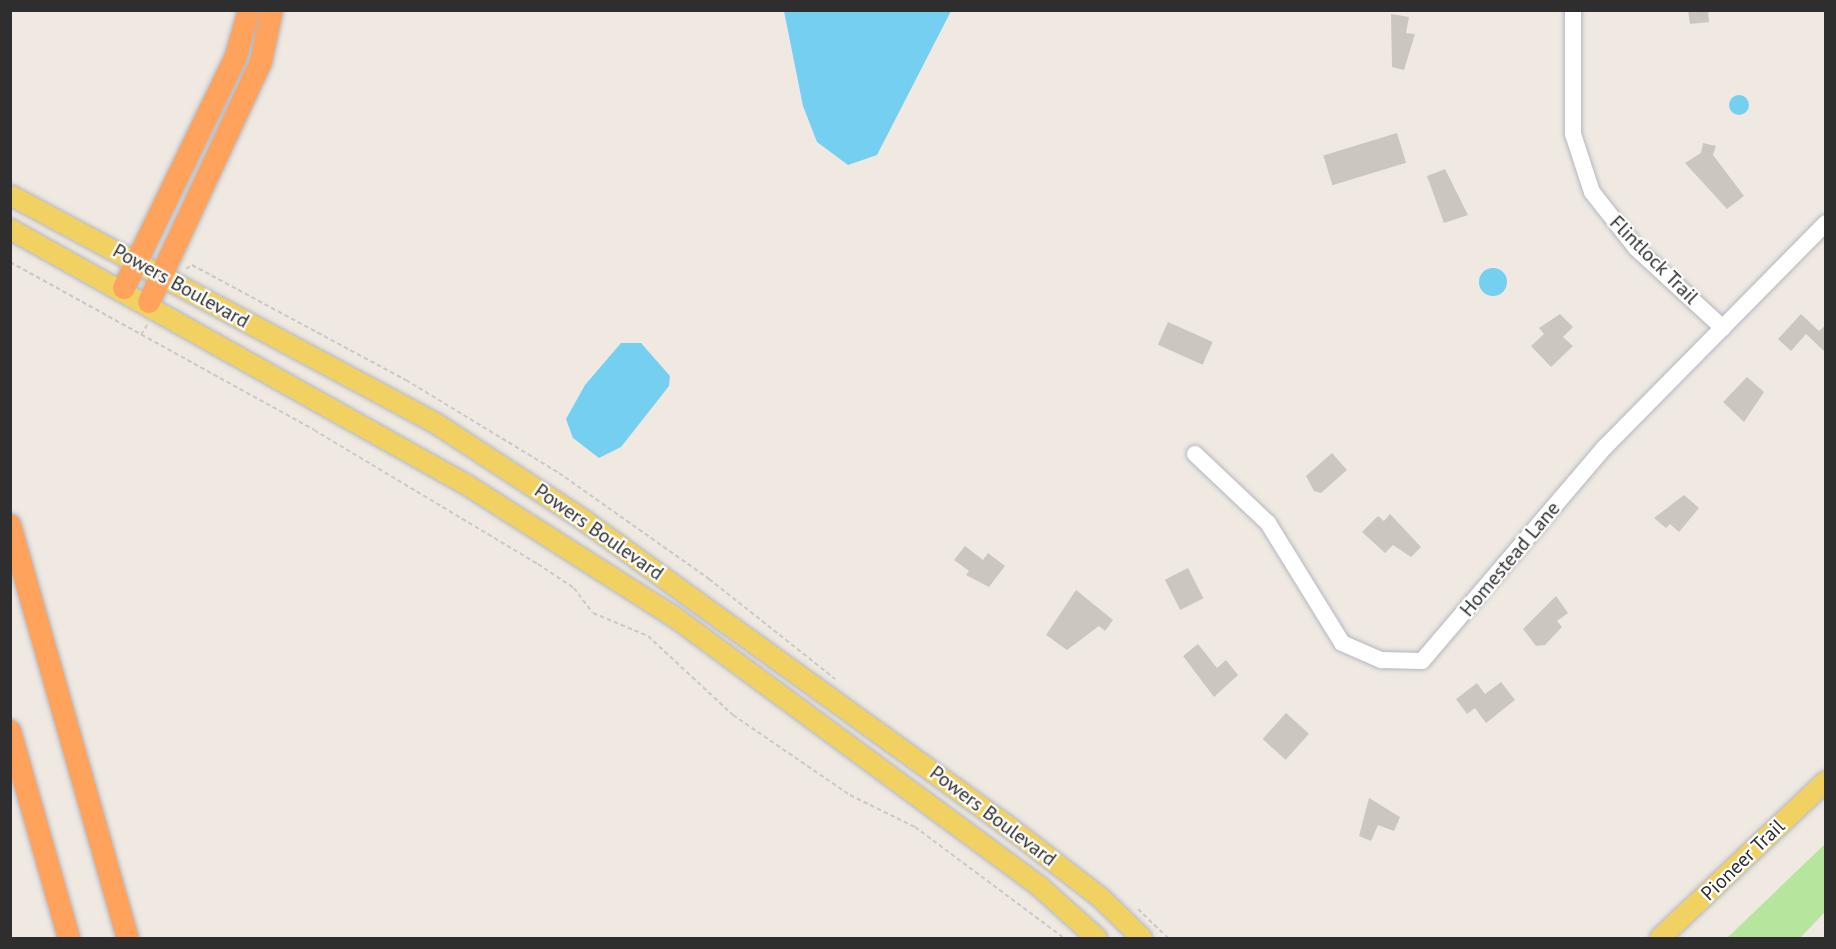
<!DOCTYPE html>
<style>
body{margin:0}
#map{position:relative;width:1836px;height:949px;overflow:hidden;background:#efe9e1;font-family:"PT Sans",sans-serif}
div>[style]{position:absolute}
.green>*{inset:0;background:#b6e59e}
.water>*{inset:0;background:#75cff0}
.round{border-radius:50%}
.building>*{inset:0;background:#cbc7bf;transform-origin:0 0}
.path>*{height:2px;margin-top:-1px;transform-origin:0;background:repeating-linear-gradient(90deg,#c9c9c9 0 4.5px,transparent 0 7.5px)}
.roads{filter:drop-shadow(0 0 2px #b4b7c1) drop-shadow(0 0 2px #b4b7c1)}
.minor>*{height:16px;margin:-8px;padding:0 8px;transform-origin:8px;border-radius:8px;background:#fff}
.major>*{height:20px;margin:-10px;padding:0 10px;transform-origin:10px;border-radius:10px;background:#f2d163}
.highway>*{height:22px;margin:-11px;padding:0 11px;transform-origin:11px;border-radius:11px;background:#ffa35c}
span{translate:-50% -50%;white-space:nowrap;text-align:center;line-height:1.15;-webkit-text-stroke:4.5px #fff;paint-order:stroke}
.street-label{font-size:20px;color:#2e2e2e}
.frame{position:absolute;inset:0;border:12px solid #2e2e2e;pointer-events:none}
</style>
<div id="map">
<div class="green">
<div style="clip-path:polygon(1825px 844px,1825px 912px,1800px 938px,1727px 938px)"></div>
</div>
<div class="water">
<div style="clip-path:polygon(784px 11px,951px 11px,877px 155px,848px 165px,817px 142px,803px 106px)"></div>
<div class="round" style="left:1729px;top:95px;width:20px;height:20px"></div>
<div class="round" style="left:1479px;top:268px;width:28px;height:28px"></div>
<div style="clip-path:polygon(621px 343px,641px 343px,670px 376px,669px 386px,621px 447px,599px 458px,573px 438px,566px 419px,585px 385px)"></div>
</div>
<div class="building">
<div style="clip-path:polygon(1688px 10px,1708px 10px,1709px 22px,1690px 24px)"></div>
<div style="clip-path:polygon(1391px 14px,1409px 17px,1406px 33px,1415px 34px,1404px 70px,1392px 67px)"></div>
<div style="left:1397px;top:133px;width:31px;height:77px;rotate:73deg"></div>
<div style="clip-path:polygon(1703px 143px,1716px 146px,1713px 155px,1744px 196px,1727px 209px,1685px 163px,1701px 153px)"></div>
<div style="clip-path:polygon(1445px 169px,1468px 215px,1444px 223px,1427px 176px)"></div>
<div style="clip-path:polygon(1560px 314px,1573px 327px,1563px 337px,1573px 346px,1551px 367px,1531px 346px,1544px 334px,1539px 328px)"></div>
<div style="clip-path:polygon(1801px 314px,1819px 331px,1826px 325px,1826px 353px,1806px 334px,1791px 351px,1778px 339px)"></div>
<div style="left:1168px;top:322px;width:49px;height:25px;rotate:24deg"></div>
<div style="clip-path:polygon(1747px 377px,1764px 392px,1744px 422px,1723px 402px)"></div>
<div style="clip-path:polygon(1332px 453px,1347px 470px,1321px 493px,1314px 491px,1306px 476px)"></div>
<div style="clip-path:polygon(1684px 495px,1699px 508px,1679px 532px,1670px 524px,1666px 528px,1654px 518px)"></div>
<div style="clip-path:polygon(1390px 514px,1421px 547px,1411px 557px,1393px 545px,1385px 553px,1362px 532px,1378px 516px,1384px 521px)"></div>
<div style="clip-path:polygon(965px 546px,983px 560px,988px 553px,1005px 566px,989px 587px,966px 575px,969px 571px,954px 560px)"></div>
<div style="left:1188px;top:568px;width:34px;height:26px;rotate:63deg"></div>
<div style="clip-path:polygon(1076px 590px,1113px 620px,1105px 631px,1099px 626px,1067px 650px,1046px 635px)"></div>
<div style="clip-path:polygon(1556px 596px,1568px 613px,1557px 621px,1562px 627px,1545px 645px,1536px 646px,1523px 629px)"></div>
<div style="clip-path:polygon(1198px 644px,1217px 668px,1226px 660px,1238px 675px,1214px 697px,1183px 656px)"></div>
<div style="clip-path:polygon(1501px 682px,1515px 700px,1486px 723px,1475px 708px,1467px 714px,1456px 699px,1477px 683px,1485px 694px)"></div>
<div style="left:1286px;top:713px;width:31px;height:35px;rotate:42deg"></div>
<div style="clip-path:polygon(1369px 798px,1400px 817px,1394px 831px,1378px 825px,1371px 841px,1359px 836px)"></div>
</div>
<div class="path">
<div style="left:10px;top:262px;width:347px;rotate:28.9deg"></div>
<div style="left:314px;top:430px;width:261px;rotate:30.9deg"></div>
<div style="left:538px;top:564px;width:43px;rotate:33.7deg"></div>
<div style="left:574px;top:588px;width:31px;rotate:53deg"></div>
<div style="left:593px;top:613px;width:60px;rotate:22.7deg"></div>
<div style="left:648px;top:636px;width:116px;rotate:42.9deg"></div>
<div style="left:733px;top:715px;width:142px;rotate:34.4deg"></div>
<div style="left:850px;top:795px;width:72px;rotate:26.2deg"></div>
<div style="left:915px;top:827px;width:186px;rotate:36.7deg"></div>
<div style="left:186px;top:269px;width:7px;rotate:-34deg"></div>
<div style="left:192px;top:265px;width:243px;rotate:28.3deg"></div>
<div style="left:406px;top:380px;width:179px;rotate:31.3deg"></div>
<div style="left:559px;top:473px;width:184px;rotate:35.2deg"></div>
<div style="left:709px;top:579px;width:161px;rotate:38.4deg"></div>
<div style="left:141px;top:335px;width:12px;rotate:-59deg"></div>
<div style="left:1138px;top:909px;width:42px;rotate:44deg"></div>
</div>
<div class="roads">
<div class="minor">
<div style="left:1573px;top:10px;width:124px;rotate:90deg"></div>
<div style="left:1573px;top:134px;width:61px;rotate:71.9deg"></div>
<div style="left:1592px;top:192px;width:71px;rotate:51.8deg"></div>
<div style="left:1636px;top:248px;width:118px;rotate:42.6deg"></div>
<div style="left:1195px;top:454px;width:100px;rotate:43.4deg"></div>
<div style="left:1268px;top:523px;width:141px;rotate:58.3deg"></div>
<div style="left:1342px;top:643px;width:43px;rotate:23.6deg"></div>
<div style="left:1381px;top:660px;width:41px;rotate:1.4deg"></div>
<div style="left:1422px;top:661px;width:280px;rotate:-49.5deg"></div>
<div style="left:1604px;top:448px;width:316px;rotate:-45.4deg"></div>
</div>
<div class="major">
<div style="left:10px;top:195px;width:485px;rotate:28.2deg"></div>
<div style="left:437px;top:424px;width:177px;rotate:33.2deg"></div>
<div style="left:585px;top:521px;width:523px;rotate:35.82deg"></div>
<div style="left:1009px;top:827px;width:116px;rotate:37.7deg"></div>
<div style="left:1101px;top:898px;width:57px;rotate:44.3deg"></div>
<div style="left:10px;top:229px;width:524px;rotate:29.26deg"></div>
<div style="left:467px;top:485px;width:244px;rotate:32.5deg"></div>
<div style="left:673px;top:616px;width:455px;rotate:36.4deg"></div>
<div style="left:1039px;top:886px;width:78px;rotate:41.9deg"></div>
<div style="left:1660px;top:938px;width:228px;rotate:-43.4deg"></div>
</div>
<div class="highway">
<div style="left:124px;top:288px;width:258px;rotate:-64.2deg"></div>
<div style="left:236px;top:56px;width:48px;rotate:-74.2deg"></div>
<div style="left:149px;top:302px;width:265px;rotate:-65deg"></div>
<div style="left:261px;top:62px;width:53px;rotate:-78.1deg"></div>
<div style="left:10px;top:525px;width:430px;rotate:74.1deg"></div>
<div style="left:10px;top:731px;width:215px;rotate:74.1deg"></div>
</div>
</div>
<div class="street-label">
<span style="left:1654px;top:260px;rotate:45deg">Flintlock Trail</span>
<span style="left:181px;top:286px;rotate:29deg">Powers Boulevard</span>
<span style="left:599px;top:532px;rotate:35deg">Powers Boulevard</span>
<span style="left:1510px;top:559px;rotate:-50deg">Homestead Lane</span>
<span style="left:993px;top:816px;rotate:37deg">Powers Boulevard</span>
<span style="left:1743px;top:860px;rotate:-44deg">Pioneer Trail</span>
</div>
<div class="frame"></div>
</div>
